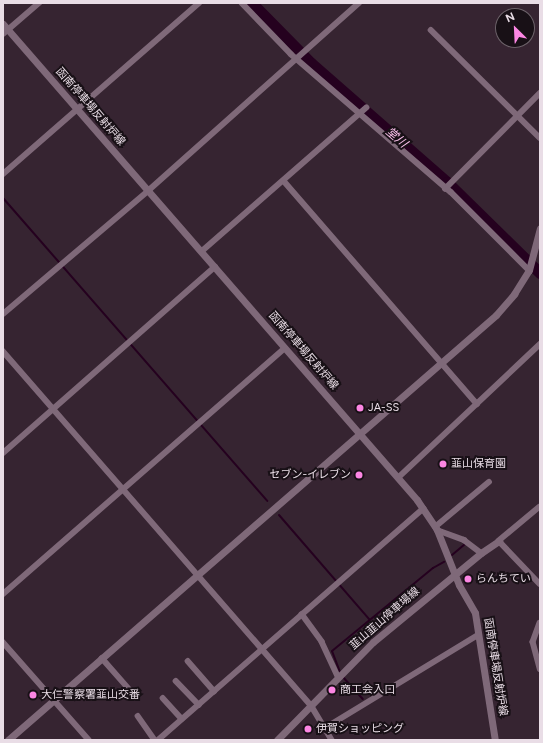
<!DOCTYPE html>
<meta charset="utf-8">
<style>
body{margin:0}
#map{position:relative;width:543px;height:743px;overflow:hidden;background:#362431;font-family:Figtree,"Noto Sans JP",sans-serif}
div>[style]{position:absolute}
.stream>*{height:2px;margin:-1px;padding:0 1px;transform-origin:1px;border-radius:1px;background:#25011f}
.river>*{height:11px;margin:-5.5px;padding:0 5.5px;transform-origin:5.5px;border-radius:5.5px;background:#25011f}
.minor>*{height:5.5px;margin:-2.75px;padding:0 2.75px;transform-origin:2.75px;border-radius:2.75px;background:#7f6979}
.tertiary>*{height:7px;margin:-3.5px;padding:0 3.5px;transform-origin:3.5px;border-radius:3.5px;background:#7f6979}
.secondary>*{height:7px;margin:-3.5px;padding:0 3.5px;transform-origin:3.5px;border-radius:3.5px;background:#7f6979}
.dots>*{width:11px;height:11px;translate:-50% -50%;box-sizing:border-box;border:2px solid #181016;border-radius:50%}
span{translate:-50% -50%;white-space:nowrap;text-align:center;line-height:1.15;-webkit-text-stroke:4px #181016;paint-order:stroke}
.street-label{font-size:11px;color:#e9dde6}
.poi-label{font-size:11px;color:#e9dde6}
.left{translate:0 -50%;text-align:left}
.right{translate:-100% -50%;text-align:right}
.water-label{font-size:12px;color:#fdc2ee;font-style:italic}
.frame{position:absolute;inset:0;border:4px solid #e9dde6;pointer-events:none}
.north{position:absolute;left:495px;top:8px;width:40px;height:40px;box-sizing:border-box;background:#181016;border:1px solid #6c6269;border-radius:50%;rotate:336deg;font-size:11px;font-weight:700;line-height:16px;text-align:center;color:#e9dde6}
.north::after{content:'';display:block;margin:auto;width:14px;height:18px;background:#fc86e3;clip-path:polygon(50% 0,100% 100%,50% 72%,0 100%)}
</style>
<div id="map">
<div class="stream">
<div style="left:3px;top:198px;width:402px;rotate:48.9deg"></div>
<div style="left:279px;top:515px;width:138px;rotate:49.1deg"></div>
<div style="left:452px;top:555px;width:17px;rotate:-40deg"></div>
<div style="left:340px;top:672px;width:22px;rotate:-111deg"></div>
<div style="left:332px;top:651px;width:131px;rotate:-39.4deg"></div>
<div style="left:433px;top:568px;width:13px;rotate:-29deg"></div>
<div style="left:342px;top:676px;width:31px;rotate:48deg"></div>
</div>
<div class="river">
<div style="left:252px;top:3px;width:84px;rotate:45.5deg"></div>
<div style="left:311px;top:63px;width:181px;rotate:41.2deg"></div>
<div style="left:447px;top:182px;width:130px;rotate:44.4deg"></div>
</div>
<div class="minor">
<div style="left:242px;top:3px;width:71px;rotate:46.1deg"></div>
<div style="left:291px;top:54px;width:211px;rotate:40.8deg"></div>
<div style="left:451px;top:192px;width:110px;rotate:45deg"></div>
<div style="left:431px;top:30px;width:153px;rotate:44.7deg"></div>
<div style="left:3px;top:34px;width:48px;rotate:-40.7deg"></div>
<div style="left:3px;top:174px;width:260px;rotate:-41.1deg"></div>
<div style="left:284px;top:181px;width:295px;rotate:49.1deg"></div>
<div style="left:445px;top:189px;width:135px;rotate:-45.3deg"></div>
<div style="left:202px;top:251px;width:218px;rotate:-41.1deg"></div>
<div style="left:3px;top:314px;width:192px;rotate:-40.3deg"></div>
<div style="left:149px;top:190px;width:281px;rotate:-41.7deg"></div>
<div style="left:3px;top:351px;width:469px;rotate:49deg"></div>
<div style="left:311px;top:705px;width:41px;rotate:59deg"></div>
<div style="left:3px;top:453px;width:282px;rotate:-41.3deg"></div>
<div style="left:399px;top:477px;width:194px;rotate:-43.3deg"></div>
<div style="left:540px;top:507px;width:53px;rotate:140.3deg"></div>
<div style="left:499px;top:541px;width:59px;rotate:46.4deg"></div>
<div style="left:435px;top:527px;width:70px;rotate:-39.8deg"></div>
<div style="left:437px;top:530px;width:29px;rotate:20deg"></div>
<div style="left:464px;top:540px;width:21px;rotate:37deg"></div>
<div style="left:3px;top:594px;width:374px;rotate:-41.1deg"></div>
<div style="left:302px;top:614px;width:34px;rotate:54deg"></div>
<div style="left:322px;top:642px;width:38px;rotate:65deg"></div>
<div style="left:540px;top:623px;width:20px;rotate:110deg"></div>
<div style="left:533px;top:642px;width:28px;rotate:75deg"></div>
<div style="left:3px;top:642px;width:130px;rotate:48.7deg"></div>
<div style="left:102px;top:658px;width:43px;rotate:48.8deg"></div>
<div style="left:188px;top:661px;width:40px;rotate:49deg"></div>
<div style="left:176px;top:681px;width:33px;rotate:46deg"></div>
<div style="left:163px;top:698px;width:28px;rotate:48deg"></div>
<div style="left:138px;top:716px;width:29px;rotate:55deg"></div>
<div style="left:325px;top:728px;width:179px;rotate:-31.3deg"></div>
<div style="left:158px;top:740px;width:352px;rotate:-41.1deg"></div>
</div>
<div class="tertiary">
<div style="left:8px;top:740px;width:647px;rotate:-41.05deg"></div>
<div style="left:496px;top:315px;width:28px;rotate:-49deg"></div>
<div style="left:514px;top:294px;width:28px;rotate:-58deg"></div>
<div style="left:529px;top:270px;width:43px;rotate:-75.3deg"></div>
</div>
<div class="secondary">
<div style="left:3px;top:24px;width:631px;rotate:48.98deg"></div>
<div style="left:417px;top:500px;width:36px;rotate:56deg"></div>
<div style="left:437px;top:530px;width:59px;rotate:68.2deg"></div>
<div style="left:459px;top:585px;width:32px;rotate:60deg"></div>
<div style="left:475px;top:613px;width:129px;rotate:81.1deg"></div>
<div style="left:277px;top:740px;width:137px;rotate:-45.6deg"></div>
<div style="left:373px;top:642px;width:140px;rotate:-39.5deg"></div>
<div style="left:481px;top:553px;width:22px;rotate:-34deg"></div>
</div>
<div class="dots">
<div style="left:360px;top:408px;background:#fc86e3"></div>
<div style="left:443px;top:464px;background:#fc86e3"></div>
<div style="left:359px;top:475px;background:#fc86e3"></div>
<div style="left:468px;top:579px;background:#fc86e3"></div>
<div style="left:332px;top:690px;background:#fc86e3"></div>
<div style="left:33px;top:695px;background:#fc86e3"></div>
<div style="left:308px;top:729px;background:#fc86e3"></div>
</div>
<div class="street-label">
<span style="left:90px;top:107px;rotate:49deg">函南停車場反射炉線</span>
<span style="left:303px;top:351px;rotate:49deg">函南停車場反射炉線</span>
<span style="left:385px;top:619px;rotate:-41deg">韮山韮山停車場線</span>
<span style="left:495px;top:667px;rotate:81deg">函南停車場反射炉線</span>
</div>
<div class="poi-label">
<span class="left" style="left:368px;top:408px">JA-SS</span>
<span class="left" style="left:451px;top:464px">韮山保育園</span>
<span class="right" style="left:351px;top:475px">セブン-イレブン</span>
<span class="left" style="left:476px;top:579px">らんちてい</span>
<span class="left" style="left:340px;top:690px">商工会入口</span>
<span class="left" style="left:41px;top:695px">大仁警察署韮山交番</span>
<span class="left" style="left:316px;top:729px">伊賀ショッピング</span>
</div>
<div class="water-label">
<span style="left:396px;top:138px;rotate:41deg">堂川</span>
</div>
<div class="frame"></div>
<div class="north">N</div>
</div>
